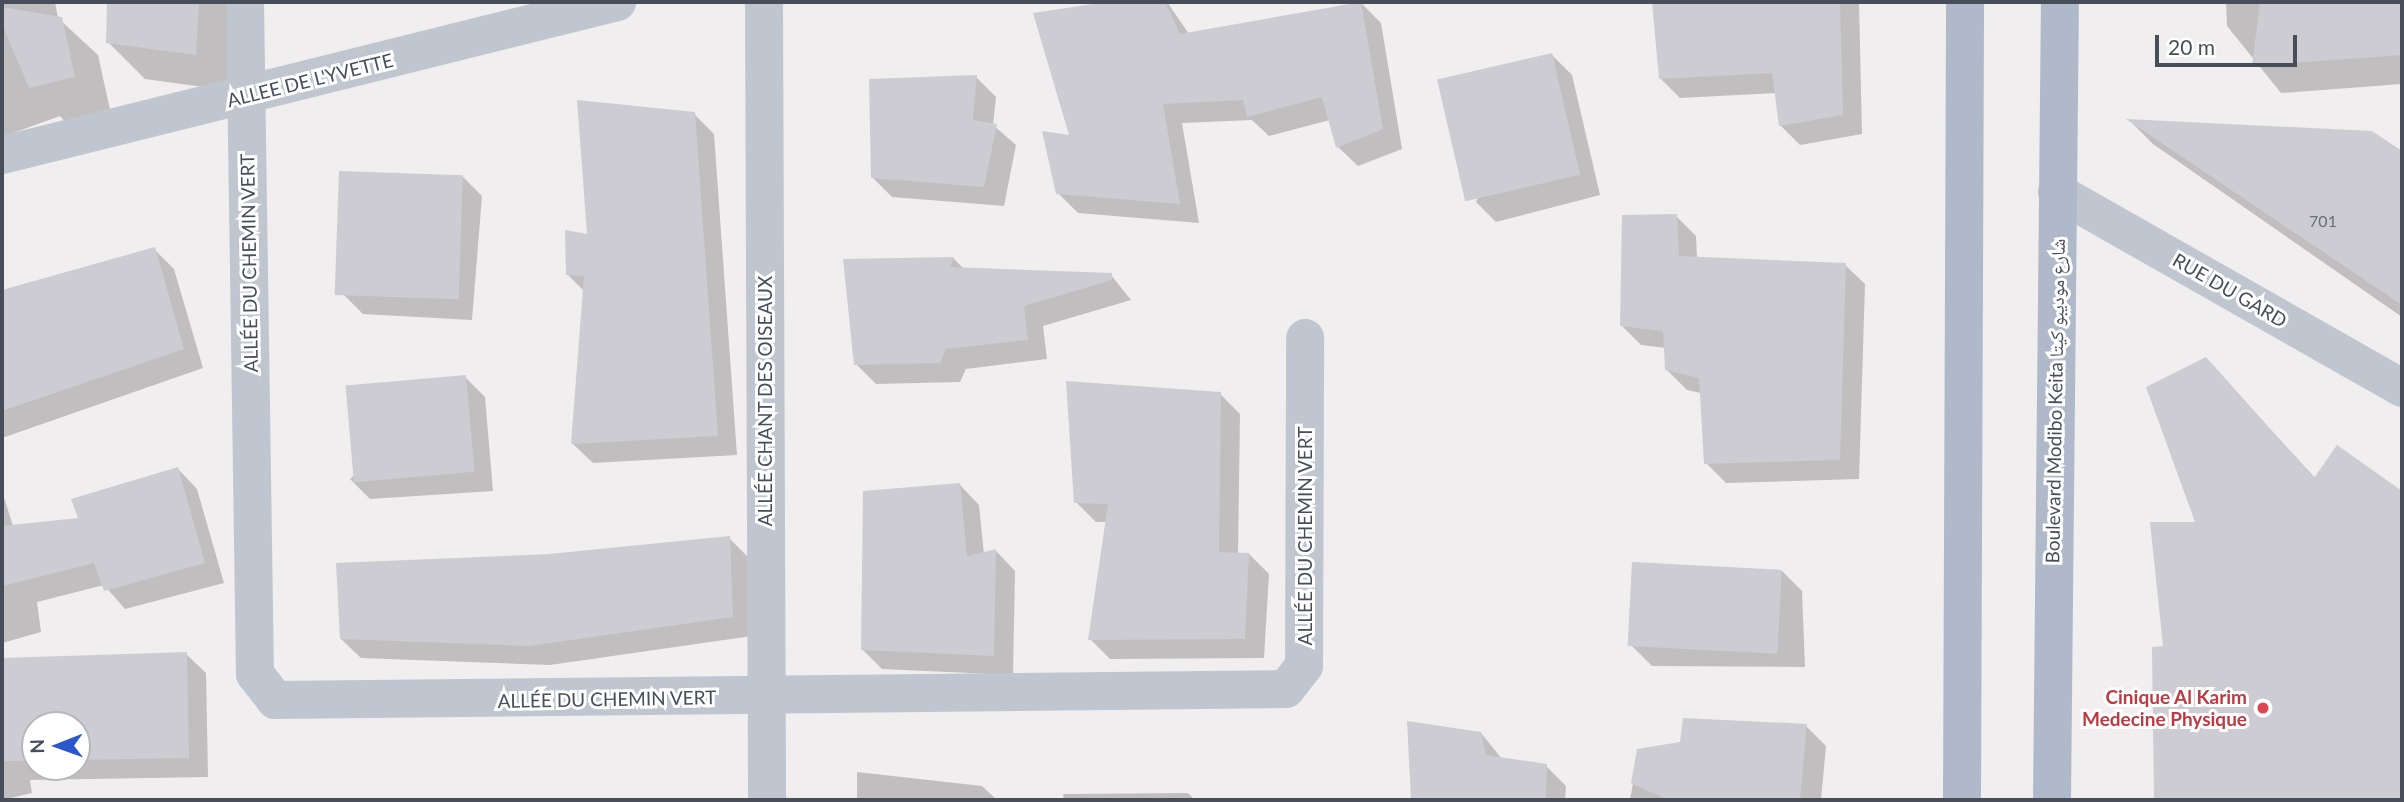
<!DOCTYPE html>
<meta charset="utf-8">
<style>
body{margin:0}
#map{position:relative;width:2404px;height:802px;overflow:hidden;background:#f0eeee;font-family:Lato,"Noto Naskh Arabic",sans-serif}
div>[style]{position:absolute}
.shadow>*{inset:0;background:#0003}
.building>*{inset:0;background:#ccccd2;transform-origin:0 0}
.minor>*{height:38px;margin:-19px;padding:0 19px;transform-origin:19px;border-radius:19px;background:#c0c6cf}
.primary>*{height:38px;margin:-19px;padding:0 19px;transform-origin:19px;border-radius:19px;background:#b0b9ca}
.dots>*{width:19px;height:19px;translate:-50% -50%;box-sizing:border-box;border:4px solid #fff;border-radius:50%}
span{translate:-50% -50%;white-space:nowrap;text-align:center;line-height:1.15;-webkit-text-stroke:6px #fff;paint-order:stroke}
.number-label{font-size:16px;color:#696e77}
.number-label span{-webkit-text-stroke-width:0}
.street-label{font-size:19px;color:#484e59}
.health-label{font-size:19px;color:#be3a42;font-weight:700}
.right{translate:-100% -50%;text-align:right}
.frame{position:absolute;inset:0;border:4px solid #484e59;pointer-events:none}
.north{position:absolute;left:21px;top:711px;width:70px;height:70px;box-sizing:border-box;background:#fff;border:2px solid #b6b8bd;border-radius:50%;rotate:269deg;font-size:19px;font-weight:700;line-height:28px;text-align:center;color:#484e59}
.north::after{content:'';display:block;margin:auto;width:24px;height:32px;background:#2c58cc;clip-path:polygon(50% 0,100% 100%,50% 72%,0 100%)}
.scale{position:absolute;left:2155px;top:35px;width:142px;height:32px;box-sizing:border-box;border:4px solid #484e59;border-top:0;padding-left:9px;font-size:21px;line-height:24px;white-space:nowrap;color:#484e59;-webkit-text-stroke:5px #fff;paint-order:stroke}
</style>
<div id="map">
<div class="shadow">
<div style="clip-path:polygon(2px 2px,55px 2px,58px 18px,98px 55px,111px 114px,67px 124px,60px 116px,2px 137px)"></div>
<div style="clip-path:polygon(109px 2px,238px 2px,233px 91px,145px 79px,108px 42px)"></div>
<div style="clip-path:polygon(1118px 2px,1167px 2px,1189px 34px,1361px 3px,1381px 23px,1402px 149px,1358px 166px,1338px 147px,1330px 120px,1269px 136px,1252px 120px,1182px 123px,1199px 223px,1078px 213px,1058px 193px,1071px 137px,1035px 14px)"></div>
<div style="clip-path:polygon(1654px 2px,1859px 2px,1862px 134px,1800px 145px,1780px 125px,1776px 93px,1680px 98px,1660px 78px)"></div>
<div style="clip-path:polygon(2226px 2px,2402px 2px,2402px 84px,2281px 93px,2227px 26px)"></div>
<div style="clip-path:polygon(1552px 55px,1572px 75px,1600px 195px,1496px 222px,1476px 202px)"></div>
<div style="clip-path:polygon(976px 77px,996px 97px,993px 125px,1016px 145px,1004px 206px,892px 197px,872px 177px)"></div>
<div style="clip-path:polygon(694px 114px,714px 134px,737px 455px,593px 463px,573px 444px,584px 291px,568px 275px,589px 236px)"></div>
<div style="clip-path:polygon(2130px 121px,2371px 133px,2402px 154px,2402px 317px,2153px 144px)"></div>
<div style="clip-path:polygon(462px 176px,482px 196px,472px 320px,363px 314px,343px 294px)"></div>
<div style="clip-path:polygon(1676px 216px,1696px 236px,1697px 258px,1845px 265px,1865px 284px,1859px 479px,1726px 483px,1706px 463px,1701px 393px,1687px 390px,1667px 370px,1666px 348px,1641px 345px,1621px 325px)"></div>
<div style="clip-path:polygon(154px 249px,174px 269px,203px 368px,2px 438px,2px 306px,35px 306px)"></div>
<div style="clip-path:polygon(953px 258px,964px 269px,1111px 275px,1131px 300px,1043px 326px,1047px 359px,966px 369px,960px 382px,876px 384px,856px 364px)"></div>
<div style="clip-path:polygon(2206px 359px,2316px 479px,2338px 448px,2402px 493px,2402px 701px,2384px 687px,2402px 729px,2402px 800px,2156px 800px,2154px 649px,2165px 647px,2198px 524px)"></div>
<div style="clip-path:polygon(465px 377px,485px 397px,493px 491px,370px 499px,350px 479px)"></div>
<div style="clip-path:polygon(1220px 394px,1240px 414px,1238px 554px,1249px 554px,1269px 574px,1264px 658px,1110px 659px,1090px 639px,1107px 522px,1096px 522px,1076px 502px)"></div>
<div style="clip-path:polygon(178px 469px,197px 489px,224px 583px,125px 609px,104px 585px,37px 602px,41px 632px,2px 643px,2px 491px,13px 526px,80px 520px)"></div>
<div style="clip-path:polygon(960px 485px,979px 505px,984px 554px,996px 551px,1015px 571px,1013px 675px,882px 669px,862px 649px)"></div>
<div style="clip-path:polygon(729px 538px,749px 558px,752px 636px,550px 665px,361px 658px,341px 639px)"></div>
<div style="clip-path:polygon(1782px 571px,1802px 591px,1805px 667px,1652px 666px,1632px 646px)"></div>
<div style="clip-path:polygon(evenodd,186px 654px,206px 673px,208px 777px,30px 780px,32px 793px,2px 800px,2px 660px,186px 654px,35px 725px,77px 725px,77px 767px,35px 767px,35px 725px)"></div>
<div style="clip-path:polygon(1409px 723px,1481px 733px,1502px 759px,1546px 766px,1566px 786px,1565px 800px,1413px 800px)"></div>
<div style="clip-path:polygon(1806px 726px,1826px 746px,1821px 800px,1630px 800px,1639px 750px)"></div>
<div style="clip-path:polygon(857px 772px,982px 786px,997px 800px,857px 800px)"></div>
<div style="clip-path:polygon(1188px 793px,1195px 800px,1064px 800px,1063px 794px)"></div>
<div style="clip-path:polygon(731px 798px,734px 800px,672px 800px)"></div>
</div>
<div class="building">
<div style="clip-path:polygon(107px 2px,199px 2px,196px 55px,106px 43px)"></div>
<div style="clip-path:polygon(1106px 2px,1165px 2px,1180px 34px,1361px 2px,1383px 129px,1336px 148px,1322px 97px,1247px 117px,1243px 100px,1163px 104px,1180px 204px,1056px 194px,1042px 131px,1069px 135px,1033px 13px)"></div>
<div style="clip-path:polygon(1652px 2px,1840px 2px,1843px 115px,1779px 126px,1772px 73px,1659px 79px)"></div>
<div style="clip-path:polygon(2260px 2px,2402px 2px,2402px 55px,2252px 66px)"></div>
<div style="clip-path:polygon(2px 7px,62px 17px,75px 77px,29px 88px,2px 24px)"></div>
<div style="left:1552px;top:53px;width:125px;height:118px;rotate:77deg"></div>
<div style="clip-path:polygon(977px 75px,973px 120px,997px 124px,984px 187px,871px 178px,869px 79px)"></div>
<div style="clip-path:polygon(577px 100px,695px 112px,718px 436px,571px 444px,584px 276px,566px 275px,565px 230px,587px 234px)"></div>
<div style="clip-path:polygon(2126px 119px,2372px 131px,2402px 151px,2402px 305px)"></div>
<div style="left:339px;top:171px;width:124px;height:124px;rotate:2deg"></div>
<div style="clip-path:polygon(1677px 214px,1679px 256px,1846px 263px,1840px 460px,1704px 464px,1699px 378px,1665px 370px,1663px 331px,1620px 326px,1622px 215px)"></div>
<div style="clip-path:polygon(155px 247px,184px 349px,2px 411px,2px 290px)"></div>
<div style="clip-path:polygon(954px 257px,950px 267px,1112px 273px,1112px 280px,1024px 306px,1028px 340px,946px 349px,940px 363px,854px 365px,843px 259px)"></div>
<div style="clip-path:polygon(2206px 357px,2314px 478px,2337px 445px,2402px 491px,2402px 800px,2154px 800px,2152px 647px,2163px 646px,2150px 522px,2195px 522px,2146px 387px)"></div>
<div style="left:466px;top:375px;width:97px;height:121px;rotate:85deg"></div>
<div style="clip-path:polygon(1066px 381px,1221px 392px,1219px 552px,1249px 553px,1245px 639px,1088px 640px,1108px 504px,1074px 503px)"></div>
<div style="clip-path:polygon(178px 467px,205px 563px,104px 591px,94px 563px,2px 586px,2px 526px,78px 518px,71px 499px)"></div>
<div style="clip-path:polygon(960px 483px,967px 556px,996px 549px,994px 656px,861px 650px,863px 491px)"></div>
<div style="clip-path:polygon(730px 536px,733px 617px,529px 646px,340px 639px,336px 563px,549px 554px)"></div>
<div style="left:1632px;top:562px;width:150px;height:84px;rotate:3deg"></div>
<div style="clip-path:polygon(187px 652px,189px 758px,77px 760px,77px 725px,35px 725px,35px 761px,2px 761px,2px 658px)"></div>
<div style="clip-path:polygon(1683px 718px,1807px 724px,1800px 800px,1668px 800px,1631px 783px,1637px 749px,1680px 742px)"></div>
<div style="clip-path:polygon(1407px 721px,1481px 732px,1486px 755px,1547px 764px,1546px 800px,1411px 800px)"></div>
</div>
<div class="minor">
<div style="left:245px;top:2px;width:672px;rotate:89.15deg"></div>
<div style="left:255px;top:674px;width:33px;rotate:52deg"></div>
<div style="left:275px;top:700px;width:1011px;rotate:-0.62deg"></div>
<div style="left:1286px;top:689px;width:29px;rotate:-52deg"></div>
<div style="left:1304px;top:666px;width:328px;rotate:-89.8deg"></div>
<div style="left:764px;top:2px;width:798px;rotate:89.78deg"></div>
<div style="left:2px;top:155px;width:634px;rotate:-13.97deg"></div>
<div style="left:2057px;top:192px;width:397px;rotate:29.6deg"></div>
</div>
<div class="primary">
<div style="left:1962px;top:800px;width:798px;rotate:-89.78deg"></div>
<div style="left:2052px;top:800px;width:798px;rotate:-89.43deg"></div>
</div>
<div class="dots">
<div style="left:2263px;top:708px;background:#e0444e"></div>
</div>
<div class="number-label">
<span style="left:2323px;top:221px">701</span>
</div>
<div class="street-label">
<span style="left:310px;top:80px;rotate:-14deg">ALLEE DE L'YVETTE</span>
<span style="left:249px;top:263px;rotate:-91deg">ALLÉE DU CHEMIN VERT</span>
<span style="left:2230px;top:290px;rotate:30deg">RUE DU GARD</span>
<span style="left:765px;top:401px;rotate:-90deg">ALLÉE CHANT DES OISEAUX</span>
<span style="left:2055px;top:401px;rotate:-89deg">Boulevard Modibo Keita شارع موديبو كيتا</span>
<span style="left:1305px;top:536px;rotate:-90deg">ALLÉE DU CHEMIN VERT</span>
<span style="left:607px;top:699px;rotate:-1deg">ALLÉE DU CHEMIN VERT</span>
</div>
<div class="health-label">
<span class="right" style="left:2247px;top:708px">Cinique Al Karim<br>Medecine Physique</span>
</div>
<div class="frame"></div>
<div class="north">N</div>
<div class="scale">20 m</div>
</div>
